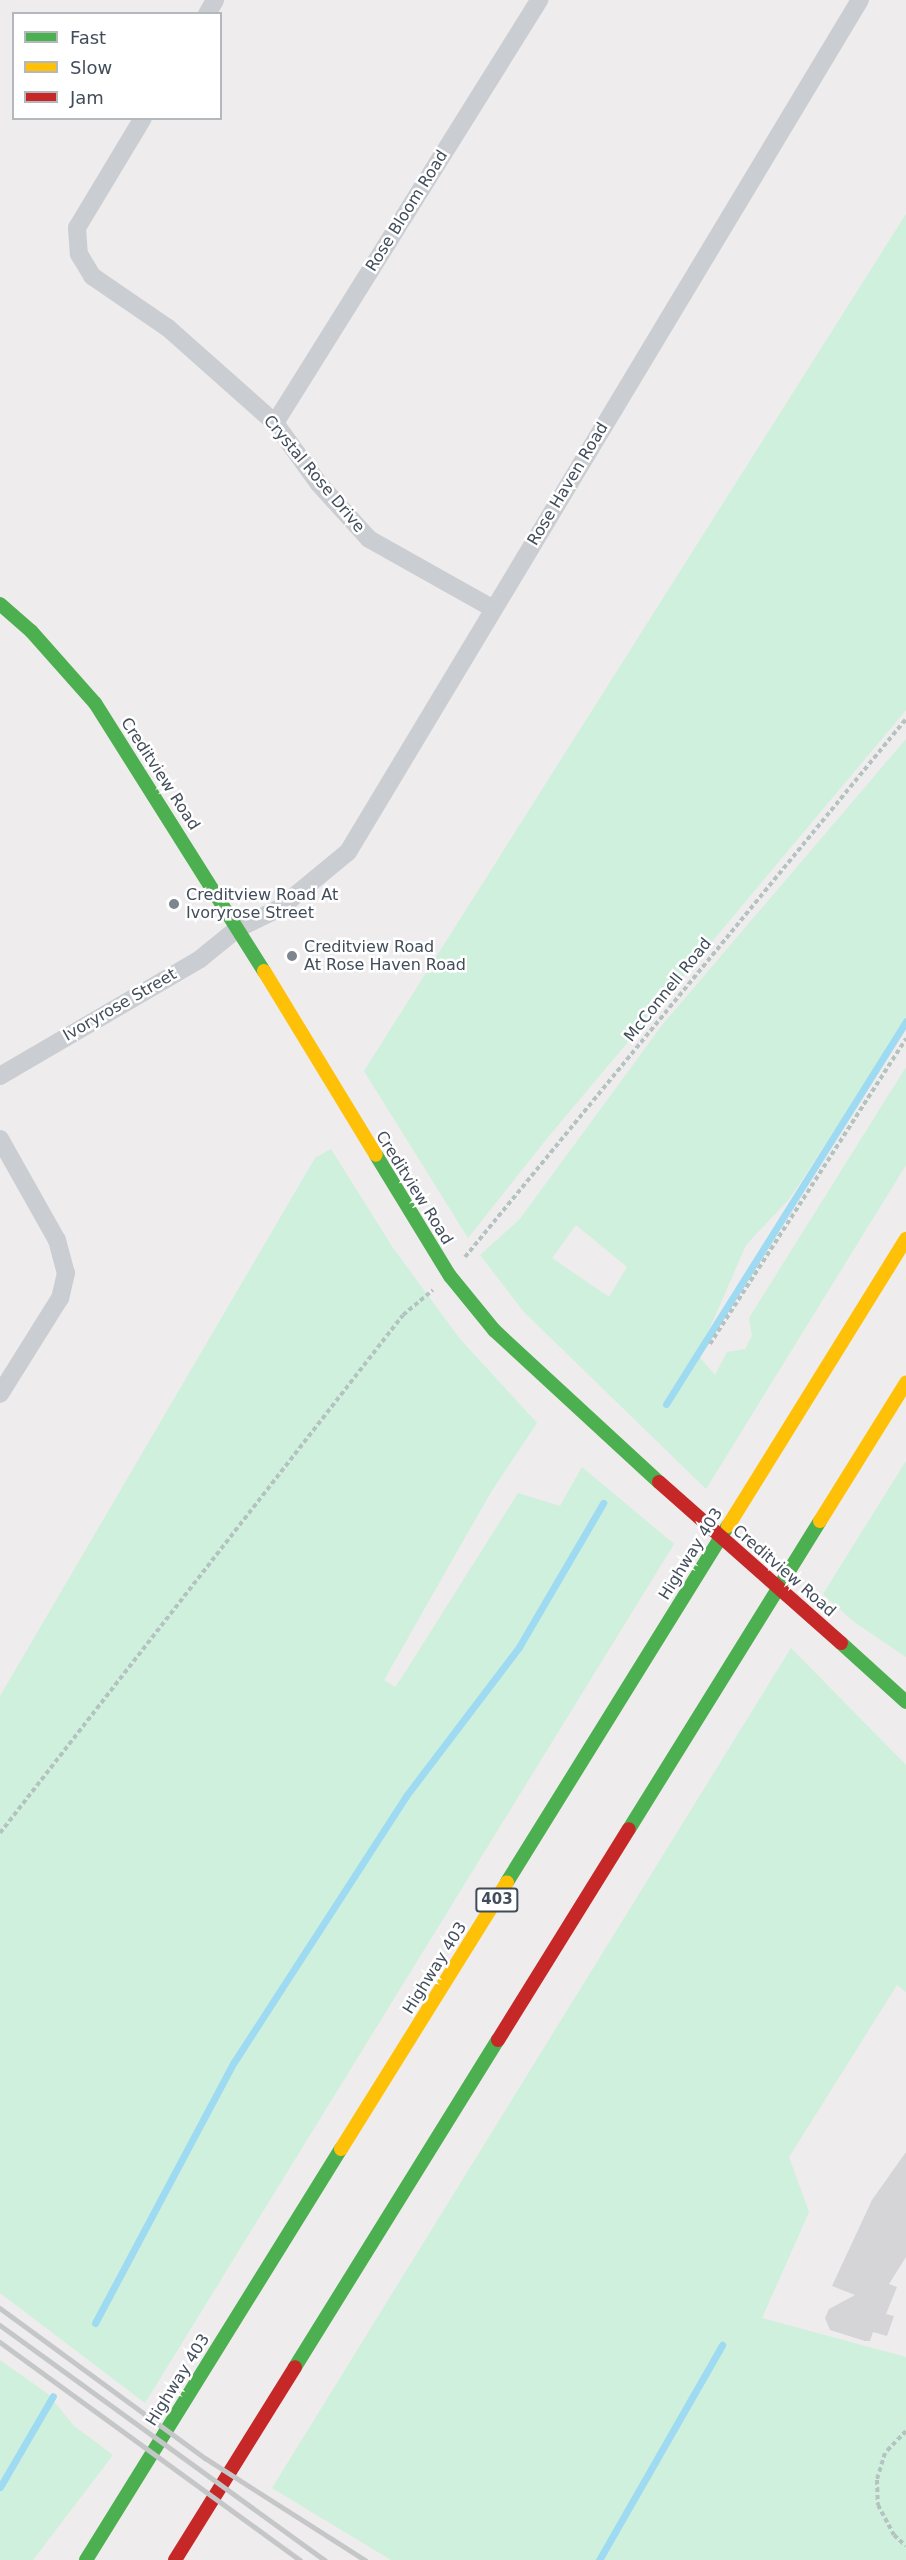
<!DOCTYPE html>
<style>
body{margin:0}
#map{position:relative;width:906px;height:2560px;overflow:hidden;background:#eeecec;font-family:"DejaVu Sans",sans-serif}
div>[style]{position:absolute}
.green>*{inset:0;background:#cef0dd}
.stream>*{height:7px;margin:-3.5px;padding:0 3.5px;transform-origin:3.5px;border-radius:3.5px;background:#9edaf2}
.building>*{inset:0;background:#d5d4d7}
.path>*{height:4px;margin-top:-2px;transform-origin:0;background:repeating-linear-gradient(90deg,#b5c3c0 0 4.5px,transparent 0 7.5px)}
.street>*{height:18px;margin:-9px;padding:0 9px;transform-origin:9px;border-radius:9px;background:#cacdd1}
.fast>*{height:14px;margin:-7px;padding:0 7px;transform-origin:7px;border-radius:7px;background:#4caf50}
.slow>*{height:14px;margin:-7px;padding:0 7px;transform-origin:7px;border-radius:7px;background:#ffc107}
.jam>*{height:14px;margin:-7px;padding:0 7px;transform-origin:7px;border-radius:7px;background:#c62828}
.rail>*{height:4.5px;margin:-2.25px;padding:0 2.25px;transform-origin:2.25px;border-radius:2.25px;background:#c4c6c8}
.jam-bridge>*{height:14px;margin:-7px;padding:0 7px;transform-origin:7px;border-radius:7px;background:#c62828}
.dots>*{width:16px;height:16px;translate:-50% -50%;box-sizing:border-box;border:3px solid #fff;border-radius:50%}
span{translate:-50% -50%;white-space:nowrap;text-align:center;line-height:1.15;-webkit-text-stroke:5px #fff;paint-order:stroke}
.shield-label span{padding:2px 4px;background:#fff;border:2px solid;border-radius:4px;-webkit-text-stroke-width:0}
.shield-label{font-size:15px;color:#424d5b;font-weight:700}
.street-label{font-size:16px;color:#424d5b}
.poi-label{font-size:16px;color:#424d5b}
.left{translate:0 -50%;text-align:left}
.legend{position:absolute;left:12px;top:12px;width:210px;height:108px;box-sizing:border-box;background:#fff;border:2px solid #b3b8bd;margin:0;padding:8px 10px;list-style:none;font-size:18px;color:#424d5b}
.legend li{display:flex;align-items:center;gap:12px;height:30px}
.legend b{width:30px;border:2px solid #b3b8bd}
</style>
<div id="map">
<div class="green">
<div style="clip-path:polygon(906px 214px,906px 710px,544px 1142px,468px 1238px,364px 1071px)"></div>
<div style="clip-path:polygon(evenodd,906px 739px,906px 1021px,790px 1198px,746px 1245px,698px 1355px,715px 1375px,727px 1352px,745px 1349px,752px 1336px,749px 1318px,906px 1067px,906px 1165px,706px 1489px,524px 1312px,480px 1255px,519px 1220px,663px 1024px,906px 739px,576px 1225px,627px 1267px,609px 1297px,552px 1258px,576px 1225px)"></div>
<div style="clip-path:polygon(331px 1149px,393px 1248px,460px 1339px,537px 1423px,491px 1492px,384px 1680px,395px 1687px,404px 1674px,518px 1493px,560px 1506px,582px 1467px,674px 1544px,145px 2403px,0 2293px,0 1696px,315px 1158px)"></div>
<div style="clip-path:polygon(906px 1461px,906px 1657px,854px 1622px,823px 1594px)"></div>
<div style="clip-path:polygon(791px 1648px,906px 1765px,906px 1992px,897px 1985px,789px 2157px,809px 2212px,762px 2318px,906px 2357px,906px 2560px,391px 2560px,272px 2488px)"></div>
<div style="clip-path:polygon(0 2360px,48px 2394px,74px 2426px,113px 2455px,33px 2560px,0 2560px)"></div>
</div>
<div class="stream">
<div style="left:666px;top:1404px;width:452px;rotate:-57.9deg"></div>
<div style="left:95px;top:2323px;width:296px;rotate:-62deg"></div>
<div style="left:234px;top:2062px;width:317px;rotate:-57.1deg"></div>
<div style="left:406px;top:1796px;width:187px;rotate:-52.8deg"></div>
<div style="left:519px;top:1647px;width:167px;rotate:-59.7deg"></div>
<div style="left:0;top:2487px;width:105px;rotate:-59.8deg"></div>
<div style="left:599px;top:2560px;width:248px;rotate:-60.2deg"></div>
</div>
<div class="building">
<div style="clip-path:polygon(906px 2152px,906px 2257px,889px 2284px,897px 2287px,886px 2314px,894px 2316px,887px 2336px,873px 2332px,870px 2341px,865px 2341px,830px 2330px,825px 2318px,829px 2309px,855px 2295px,832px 2286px,872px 2200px)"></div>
</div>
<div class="path">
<div style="left:465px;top:1257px;width:696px;rotate:-50.66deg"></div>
<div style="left:710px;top:1344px;width:363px;rotate:-57.3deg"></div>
<div style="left:0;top:1833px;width:656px;rotate:-52.12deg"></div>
<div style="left:403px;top:1315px;width:39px;rotate:-40deg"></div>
<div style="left:906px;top:2431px;width:30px;rotate:134deg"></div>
<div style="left:885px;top:2453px;width:28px;rotate:107deg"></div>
<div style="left:877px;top:2480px;width:25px;rotate:88deg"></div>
<div style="left:878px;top:2505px;width:34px;rotate:62deg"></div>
<div style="left:894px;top:2535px;width:16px;rotate:43deg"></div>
</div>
<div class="street">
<div style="left:207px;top:14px;width:16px;rotate:-60deg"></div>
<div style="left:143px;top:118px;width:128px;rotate:121deg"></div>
<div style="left:77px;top:228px;width:26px;rotate:86deg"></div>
<div style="left:79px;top:254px;width:26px;rotate:59deg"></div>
<div style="left:92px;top:276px;width:92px;rotate:34.4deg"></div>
<div style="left:168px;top:328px;width:143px;rotate:41.6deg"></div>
<div style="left:275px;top:423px;width:75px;rotate:54.2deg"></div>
<div style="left:319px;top:484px;width:74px;rotate:47.7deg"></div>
<div style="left:369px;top:539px;width:141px;rotate:29.3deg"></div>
<div style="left:275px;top:423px;width:499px;rotate:-58deg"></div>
<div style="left:0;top:1076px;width:232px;rotate:-30.3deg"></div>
<div style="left:200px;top:959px;width:48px;rotate:-39deg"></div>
<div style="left:237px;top:929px;width:48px;rotate:-26deg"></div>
<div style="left:280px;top:908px;width:88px;rotate:-39.5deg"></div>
<div style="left:348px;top:852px;width:994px;rotate:-59deg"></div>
<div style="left:0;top:1139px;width:116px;rotate:60.6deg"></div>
<div style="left:57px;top:1240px;width:34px;rotate:75deg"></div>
<div style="left:66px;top:1273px;width:26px;rotate:103deg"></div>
<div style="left:60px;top:1298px;width:113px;rotate:122deg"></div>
</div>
<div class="fast">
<div style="left:0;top:604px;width:41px;rotate:41.1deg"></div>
<div style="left:31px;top:631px;width:96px;rotate:48.4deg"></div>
<div style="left:95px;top:703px;width:317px;rotate:57.8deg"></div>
<div style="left:376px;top:1155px;width:142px;rotate:58.6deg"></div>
<div style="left:450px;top:1276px;width:70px;rotate:50.8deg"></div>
<div style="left:494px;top:1330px;width:224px;rotate:42.7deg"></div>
<div style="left:841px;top:1643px;width:88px;rotate:42.2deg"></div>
<div style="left:629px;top:1829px;width:362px;rotate:-58.2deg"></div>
<div style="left:507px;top:1882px;width:419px;rotate:-58.2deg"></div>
<div style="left:295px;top:2367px;width:385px;rotate:-58.2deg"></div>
<div style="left:86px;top:2560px;width:484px;rotate:-58.2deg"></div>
</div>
<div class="slow">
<div style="left:264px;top:971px;width:215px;rotate:58.7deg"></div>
<div style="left:820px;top:1521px;width:163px;rotate:-58.1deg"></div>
<div style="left:728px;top:1526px;width:338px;rotate:-58.2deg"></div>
<div style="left:341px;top:2149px;width:314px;rotate:-58.1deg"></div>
</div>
<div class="jam">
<div style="left:498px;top:2040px;width:248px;rotate:-58.2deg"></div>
<div style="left:175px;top:2560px;width:227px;rotate:-58.1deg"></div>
</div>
<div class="rail">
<div style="left:0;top:2308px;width:254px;rotate:36.2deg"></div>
<div style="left:205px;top:2458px;width:190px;rotate:32.5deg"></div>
<div style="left:0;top:2325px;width:401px;rotate:35.9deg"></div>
<div style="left:0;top:2342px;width:371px;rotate:36deg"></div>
</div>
<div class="jam-bridge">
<div style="left:659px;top:1482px;width:243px;rotate:41.5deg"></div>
</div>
<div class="dots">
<div style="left:174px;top:904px;background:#7e858e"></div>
<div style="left:292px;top:956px;background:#7e858e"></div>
</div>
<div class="shield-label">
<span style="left:497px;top:1900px">403</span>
</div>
<div class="street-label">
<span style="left:407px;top:211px;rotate:-58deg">Rose Bloom Road</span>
<span style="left:314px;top:474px;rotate:50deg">Crystal Rose Drive</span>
<span style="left:568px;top:484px;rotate:-59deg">Rose Haven Road</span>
<span style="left:160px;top:774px;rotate:57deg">Creditview Road</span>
<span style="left:668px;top:990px;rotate:-51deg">McConnell Road</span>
<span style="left:120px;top:1005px;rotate:-30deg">Ivoryrose Street</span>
<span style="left:414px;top:1188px;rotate:58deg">Creditview Road</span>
<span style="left:691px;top:1554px;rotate:-58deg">Highway 403</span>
<span style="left:784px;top:1571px;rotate:41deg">Creditview Road</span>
<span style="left:435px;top:1968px;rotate:-58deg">Highway 403</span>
<span style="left:178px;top:2380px;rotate:-58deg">Highway 403</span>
</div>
<div class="poi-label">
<span class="left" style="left:186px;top:904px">Creditview Road At<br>Ivoryrose Street</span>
<span class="left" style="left:304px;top:956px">Creditview Road<br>At Rose Haven Road</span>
</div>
<ul class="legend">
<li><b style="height:8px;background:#4caf50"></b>Fast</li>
<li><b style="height:8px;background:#ffc107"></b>Slow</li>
<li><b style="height:8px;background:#c62828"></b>Jam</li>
</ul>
</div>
